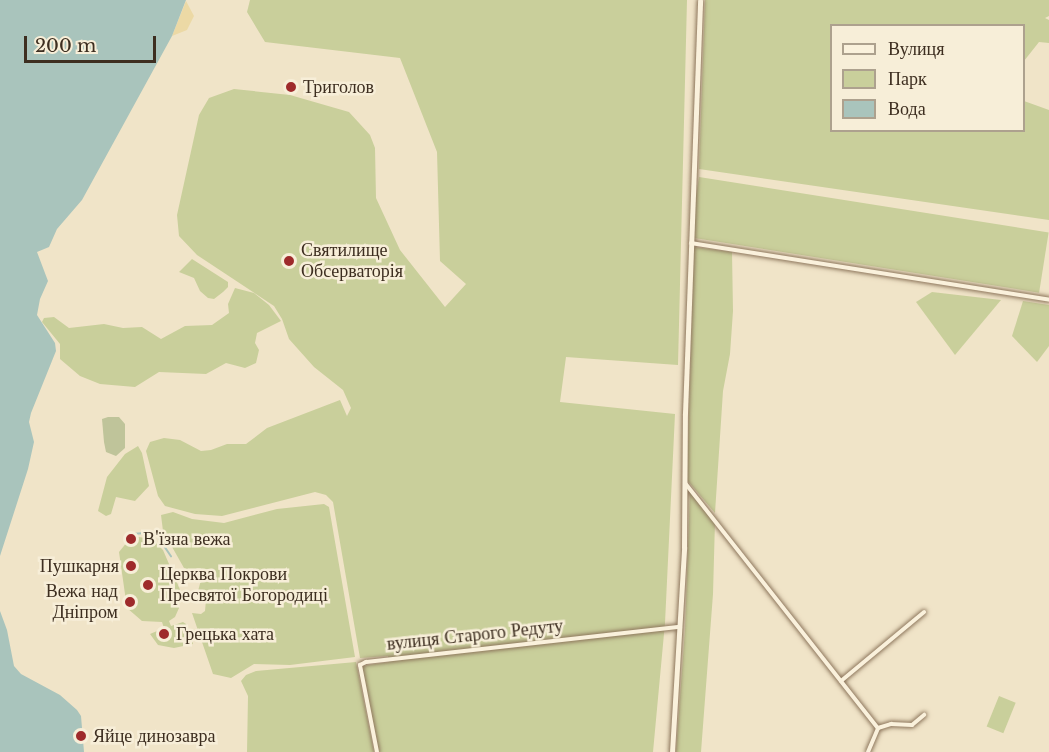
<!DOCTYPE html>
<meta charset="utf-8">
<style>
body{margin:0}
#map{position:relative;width:1049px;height:752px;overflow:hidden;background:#f0e4c8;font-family:"Libre Baskerville",serif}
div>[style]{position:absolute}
.green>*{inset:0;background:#c9cf9b;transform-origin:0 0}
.sand>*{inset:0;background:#ecd9a5}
.cemetery>*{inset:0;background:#bfc49a}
.water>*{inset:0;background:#a9c4bc}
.stream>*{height:1.5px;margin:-0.75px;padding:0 0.75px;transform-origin:0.75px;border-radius:0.75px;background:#a9c4bc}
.roads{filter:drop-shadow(0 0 2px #8d765c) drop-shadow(0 0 2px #8d765c)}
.street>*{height:4px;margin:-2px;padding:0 2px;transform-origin:2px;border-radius:2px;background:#faf1dc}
.secondary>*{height:5px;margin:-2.5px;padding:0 2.5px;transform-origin:2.5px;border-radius:2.5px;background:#faf1dc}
.dots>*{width:16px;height:16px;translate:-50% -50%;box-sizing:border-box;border:3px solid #f7eed8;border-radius:50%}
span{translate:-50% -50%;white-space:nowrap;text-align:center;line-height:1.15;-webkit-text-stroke:5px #f7eed8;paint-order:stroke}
.poi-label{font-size:18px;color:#3d2e20}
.left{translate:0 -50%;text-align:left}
.right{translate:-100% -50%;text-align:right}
.street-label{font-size:18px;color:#3d2e20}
.legend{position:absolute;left:830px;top:24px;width:195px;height:108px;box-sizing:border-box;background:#f7eed8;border:2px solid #ada18e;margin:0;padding:8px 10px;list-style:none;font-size:18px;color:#3d2e20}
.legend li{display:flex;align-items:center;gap:12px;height:30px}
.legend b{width:30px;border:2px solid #ada18e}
.scale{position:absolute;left:24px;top:36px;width:132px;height:27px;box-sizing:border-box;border:3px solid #3d2e20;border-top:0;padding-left:8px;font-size:18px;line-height:21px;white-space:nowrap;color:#3d2e20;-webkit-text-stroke:4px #f7eed8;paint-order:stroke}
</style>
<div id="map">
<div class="green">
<div style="clip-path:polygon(250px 0,687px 0,678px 365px,566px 357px,560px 402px,675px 414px,665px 623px,653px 752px,379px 752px,362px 666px,389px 662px,388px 656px,360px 658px,333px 502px,326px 495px,315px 492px,222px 516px,195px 514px,165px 506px,158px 496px,146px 451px,150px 442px,164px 438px,180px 440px,201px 451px,211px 450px,227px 444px,246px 444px,267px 428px,340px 400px,347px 416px,351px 408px,343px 390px,314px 367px,289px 339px,282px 319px,274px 306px,197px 255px,179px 236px,177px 215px,199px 115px,209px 98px,234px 89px,290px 95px,349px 112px,370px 135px,375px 148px,376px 198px,400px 250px,445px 307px,466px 284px,440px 261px,437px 152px,400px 58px,265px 42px,247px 12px)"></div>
<div style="clip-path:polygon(705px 0,1049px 0,1049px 16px,1045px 18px,1049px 20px,1049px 43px,1039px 42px,1024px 61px,1024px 26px,832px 26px,832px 130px,1024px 130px,1024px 101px,1049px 110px,1049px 220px,699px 169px)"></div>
<div style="left:699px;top:177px;width:354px;height:61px;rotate:9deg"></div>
<div style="clip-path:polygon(694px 247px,732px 252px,733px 311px,730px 354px,723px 391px,715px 513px,687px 480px)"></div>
<div style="clip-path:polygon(192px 259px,228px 282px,228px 287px,223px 292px,214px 299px,208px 298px,200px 291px,194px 278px,179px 272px)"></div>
<div style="clip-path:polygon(235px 288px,254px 293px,269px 305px,281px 321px,257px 333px,255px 343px,259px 350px,256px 363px,245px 368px,226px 363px,206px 374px,159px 372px,135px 387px,100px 384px,80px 376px,60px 359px,60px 344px,42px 322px,44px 318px,54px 317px,69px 328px,104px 324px,123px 328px,142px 327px,161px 339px,185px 326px,212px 325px,229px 313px,228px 304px)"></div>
<div style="clip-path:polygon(932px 292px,1001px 300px,955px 355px,916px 302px)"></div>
<div style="clip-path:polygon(1023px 301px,1049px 305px,1049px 346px,1037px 362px,1012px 336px)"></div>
<div style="clip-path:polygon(138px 446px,142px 453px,149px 486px,135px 501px,116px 497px,111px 514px,106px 516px,98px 511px,107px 477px,125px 454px)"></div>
<div style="clip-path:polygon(690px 491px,715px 521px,713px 594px,701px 752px,676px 752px,685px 629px)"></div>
<div style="clip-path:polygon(324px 504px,329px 507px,355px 657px,290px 665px,254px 664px,231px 678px,213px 674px,192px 613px,201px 614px,205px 611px,206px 600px,198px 591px,201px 580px,198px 575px,184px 568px,163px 531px,161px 515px,173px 512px,192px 519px,224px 523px,277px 509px)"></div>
<div style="clip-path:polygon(132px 536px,152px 539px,163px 550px,181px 592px,179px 608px,175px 617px,169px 621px,171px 626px,183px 622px,186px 624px,193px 644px,174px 648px,158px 645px,150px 634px,164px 628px,162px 622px,142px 621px,127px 608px,119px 552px)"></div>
<div style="clip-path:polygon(356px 662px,374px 752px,247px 752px,248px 696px,241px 681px,246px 675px,256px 671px)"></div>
<div style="left:999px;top:696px;width:18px;height:33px;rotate:22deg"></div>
</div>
<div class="sand">
<div style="clip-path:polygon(186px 1px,194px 16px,187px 30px,172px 36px)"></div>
</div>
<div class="cemetery">
<div style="clip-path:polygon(108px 417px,119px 417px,125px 424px,125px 448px,116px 456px,106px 452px,104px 442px,102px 419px)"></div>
</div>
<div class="water">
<div style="clip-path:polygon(0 0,186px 0,172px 36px,82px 200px,57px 229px,49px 247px,37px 252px,48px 281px,40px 299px,37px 315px,55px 343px,56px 351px,31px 413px,29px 422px,34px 442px,28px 469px,0 556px)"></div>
<div style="clip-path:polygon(0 611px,7px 630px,14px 666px,21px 674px,60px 695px,77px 710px,81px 716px,84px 752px,0 752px)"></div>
</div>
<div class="stream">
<div style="left:132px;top:534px;width:16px;rotate:-4deg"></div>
<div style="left:148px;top:533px;width:6px;rotate:18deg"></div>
<div style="left:159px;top:538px;width:22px;rotate:56deg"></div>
</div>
<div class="roads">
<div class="street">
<div style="left:691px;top:243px;width:363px;rotate:9deg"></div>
<div style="left:685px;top:483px;width:312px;rotate:51.8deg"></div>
<div style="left:841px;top:681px;width:108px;rotate:-39.7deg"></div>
<div style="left:377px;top:752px;width:89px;rotate:-101.1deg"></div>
<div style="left:360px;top:665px;width:7px;rotate:-27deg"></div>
<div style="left:366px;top:662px;width:316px;rotate:-6.4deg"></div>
<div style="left:868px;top:752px;width:26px;rotate:-67deg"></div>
<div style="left:878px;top:728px;width:14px;rotate:-17deg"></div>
<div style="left:891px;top:724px;width:21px;rotate:3deg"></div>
<div style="left:912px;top:725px;width:16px;rotate:-40deg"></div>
</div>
<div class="secondary">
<div style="left:672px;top:752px;width:205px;rotate:-86.6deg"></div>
<div style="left:684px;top:547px;width:134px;rotate:-89.6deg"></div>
<div style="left:685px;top:413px;width:413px;rotate:-87.9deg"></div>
</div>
</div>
<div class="dots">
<div style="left:291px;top:87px;background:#9e2a2b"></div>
<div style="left:289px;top:261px;background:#9e2a2b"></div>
<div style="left:131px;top:539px;background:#9e2a2b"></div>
<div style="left:131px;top:566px;background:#9e2a2b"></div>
<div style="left:148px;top:585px;background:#9e2a2b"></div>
<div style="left:130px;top:602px;background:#9e2a2b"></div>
<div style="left:164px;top:634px;background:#9e2a2b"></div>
<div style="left:81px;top:736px;background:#9e2a2b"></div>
</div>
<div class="poi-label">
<span class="left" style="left:303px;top:87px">Триголов</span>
<span class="left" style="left:301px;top:261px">Святилище<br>Обсерваторія</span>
<span class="left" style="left:143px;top:539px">В'їзна вежа</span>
<span class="right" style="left:119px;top:566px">Пушкарня</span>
<span class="left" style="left:160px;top:585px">Церква Покрови<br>Пресвятої Богородиці</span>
<span class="right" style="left:118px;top:602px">Вежа над<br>Дніпром</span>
<span class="left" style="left:176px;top:634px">Грецька хата</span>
<span class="left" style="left:93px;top:736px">Яйце динозавра</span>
</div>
<div class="street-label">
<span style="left:475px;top:635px;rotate:-6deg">вулиця Старого Редуту</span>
</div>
<ul class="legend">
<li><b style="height:8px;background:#faf1dc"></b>Вулиця</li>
<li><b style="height:16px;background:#c9cf9b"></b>Парк</li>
<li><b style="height:16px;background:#a9c4bc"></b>Вода</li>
</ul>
<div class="scale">200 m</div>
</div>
